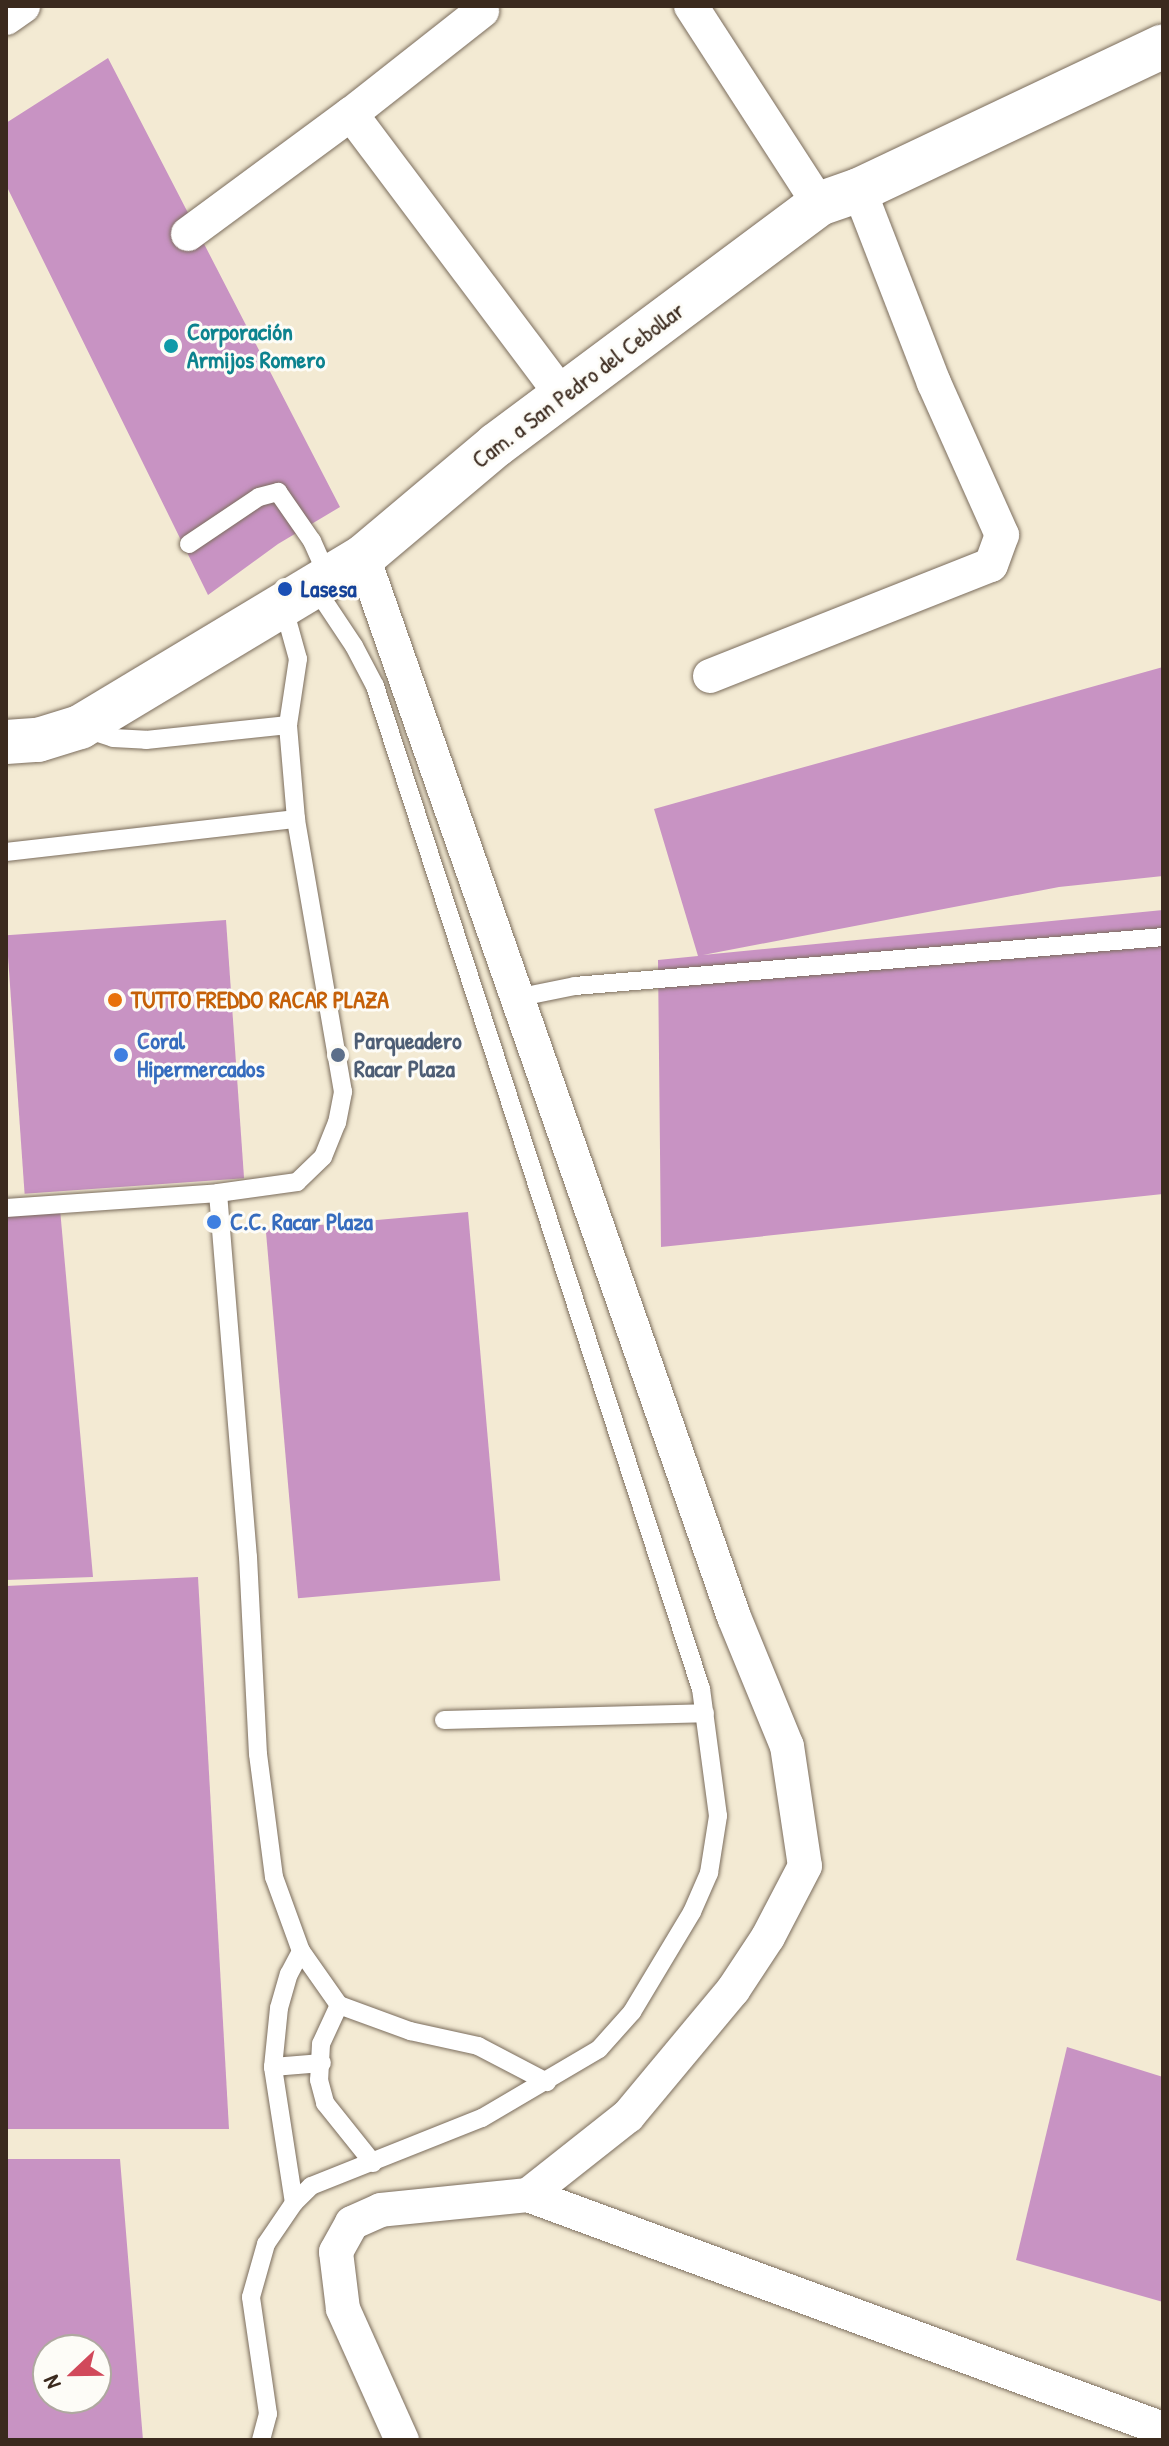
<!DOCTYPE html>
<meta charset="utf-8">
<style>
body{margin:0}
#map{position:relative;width:1169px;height:2446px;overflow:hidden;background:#f3ead3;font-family:"Patrick Hand",sans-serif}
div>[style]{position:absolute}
.building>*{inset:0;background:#c893c3;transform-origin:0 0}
.roads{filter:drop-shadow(0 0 2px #7b6d5d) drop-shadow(0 0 2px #7b6d5d)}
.lane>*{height:18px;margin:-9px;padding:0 9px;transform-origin:9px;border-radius:9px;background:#fff}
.street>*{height:34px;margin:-17px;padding:0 17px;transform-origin:17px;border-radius:17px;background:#fff}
.secondary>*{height:44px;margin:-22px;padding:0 22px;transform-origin:22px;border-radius:22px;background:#fff}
.dots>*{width:22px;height:22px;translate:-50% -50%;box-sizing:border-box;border:4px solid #fdfcf7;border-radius:50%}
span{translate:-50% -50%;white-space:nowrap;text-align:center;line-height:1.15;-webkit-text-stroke:6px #fdfcf7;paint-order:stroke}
.culture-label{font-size:24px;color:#0d838f;font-weight:700}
.left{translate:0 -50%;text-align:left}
.street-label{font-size:24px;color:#3b2a1e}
.transit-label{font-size:24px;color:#164399;font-weight:700}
.food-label{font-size:24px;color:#c56008;font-weight:700}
.shop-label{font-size:24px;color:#366cbe;font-weight:700}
.service-label{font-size:24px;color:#4e5e75;font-weight:700}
.frame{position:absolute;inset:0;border:8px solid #3b2a1e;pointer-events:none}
.north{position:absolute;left:32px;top:2334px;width:80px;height:80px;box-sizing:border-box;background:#fdfcf7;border:2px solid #afa8a0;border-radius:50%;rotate:248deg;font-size:22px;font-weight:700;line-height:32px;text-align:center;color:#3b2a1e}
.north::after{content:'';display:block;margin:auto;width:28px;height:36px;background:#d1495b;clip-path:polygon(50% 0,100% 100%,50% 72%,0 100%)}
</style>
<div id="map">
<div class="building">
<div style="clip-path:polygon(108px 58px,340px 507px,278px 544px,208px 595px,6px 185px,6px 123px)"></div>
<div style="clip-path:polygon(1163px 667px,1163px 876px,1059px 887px,703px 955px,1163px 910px,1163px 1194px,661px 1247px,658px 960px,698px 956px,654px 809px)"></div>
<div style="left:226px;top:920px;width:259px;height:220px;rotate:86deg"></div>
<div style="clip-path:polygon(60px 1209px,93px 1577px,6px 1580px,6px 1211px)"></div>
<div style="left:468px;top:1212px;width:370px;height:203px;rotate:85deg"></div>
<div style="clip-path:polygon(198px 1577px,229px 2129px,6px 2129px,6px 1586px)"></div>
<div style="clip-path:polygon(1067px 2047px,1163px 2077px,1163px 2302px,1016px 2260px)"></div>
<div style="clip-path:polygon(evenodd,6px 2159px,120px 2159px,143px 2440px,6px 2440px,6px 2159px,48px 2350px,96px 2350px,96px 2398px,48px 2398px,48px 2350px)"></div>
</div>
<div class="roads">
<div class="lane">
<div style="left:189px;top:544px;width:84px;rotate:-33.9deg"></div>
<div style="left:259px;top:497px;width:20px;rotate:-15deg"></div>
<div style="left:278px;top:492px;width:60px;rotate:55.2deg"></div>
<div style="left:312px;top:541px;width:39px;rotate:66deg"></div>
<div style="left:86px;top:729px;width:28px;rotate:18deg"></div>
<div style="left:113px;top:738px;width:33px;rotate:3deg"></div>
<div style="left:146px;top:740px;width:143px;rotate:-6deg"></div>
<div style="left:6px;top:852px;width:292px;rotate:-6.5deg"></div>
<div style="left:516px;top:998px;width:60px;rotate:-11.5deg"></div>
<div style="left:575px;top:986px;width:590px;rotate:-4.76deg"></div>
<div style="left:218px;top:1193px;width:365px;rotate:85.3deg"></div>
<div style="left:248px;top:1557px;width:197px;rotate:87.1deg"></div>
<div style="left:258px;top:1754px;width:124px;rotate:82.6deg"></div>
<div style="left:274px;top:1877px;width:79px;rotate:70deg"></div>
<div style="left:301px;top:1951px;width:66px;rotate:54.9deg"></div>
<div style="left:339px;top:2005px;width:76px;rotate:20.1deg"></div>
<div style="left:410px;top:2031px;width:70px;rotate:12.4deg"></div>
<div style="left:478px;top:2046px;width:78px;rotate:27.6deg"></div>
<div style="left:6px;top:1208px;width:213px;rotate:-4deg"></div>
<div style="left:218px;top:1193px;width:80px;rotate:-7.9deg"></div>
<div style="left:297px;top:1182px;width:36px;rotate:-44deg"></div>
<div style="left:323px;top:1157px;width:37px;rotate:-68deg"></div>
<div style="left:337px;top:1123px;width:32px;rotate:-79deg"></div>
<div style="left:343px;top:1092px;width:277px;rotate:-99.8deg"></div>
<div style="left:296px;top:819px;width:94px;rotate:-94.9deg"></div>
<div style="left:288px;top:725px;width:67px;rotate:-81.4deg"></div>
<div style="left:298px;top:659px;width:56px;rotate:-105.5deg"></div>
<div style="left:444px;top:1720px;width:261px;rotate:-1.5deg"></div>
<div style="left:339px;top:2005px;width:43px;rotate:114.8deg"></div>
<div style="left:321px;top:2044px;width:36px;rotate:93deg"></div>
<div style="left:319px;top:2080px;width:24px;rotate:75deg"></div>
<div style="left:325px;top:2103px;width:77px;rotate:51.3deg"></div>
<div style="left:273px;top:2067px;width:49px;rotate:-4.7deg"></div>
<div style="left:294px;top:2203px;width:24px;rotate:-45deg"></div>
<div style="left:311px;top:2186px;width:184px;rotate:-21.7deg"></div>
<div style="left:482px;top:2118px;width:136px;rotate:-30.5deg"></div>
<div style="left:599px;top:2049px;width:50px;rotate:-48.3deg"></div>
<div style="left:632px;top:2012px;width:117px;rotate:-59deg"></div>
<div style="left:692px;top:1912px;width:43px;rotate:-66.4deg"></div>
<div style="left:709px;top:1873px;width:58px;rotate:-81deg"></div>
<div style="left:718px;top:1816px;width:128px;rotate:-97.6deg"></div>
<div style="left:701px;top:1689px;width:1055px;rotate:-108.01deg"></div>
<div style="left:375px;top:686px;width:45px;rotate:-117.7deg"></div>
<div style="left:354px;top:646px;width:72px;rotate:-123.7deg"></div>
<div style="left:261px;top:2440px;width:27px;rotate:-75deg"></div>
<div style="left:268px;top:2414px;width:118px;rotate:-98.3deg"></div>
<div style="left:251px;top:2297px;width:55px;rotate:-74.2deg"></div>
<div style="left:266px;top:2244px;width:50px;rotate:-55.7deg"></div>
<div style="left:294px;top:2203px;width:138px;rotate:-98.8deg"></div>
<div style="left:273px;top:2067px;width:59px;rotate:-84.2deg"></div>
<div style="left:279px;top:2008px;width:35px;rotate:-74deg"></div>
<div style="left:289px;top:1974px;width:26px;rotate:-62deg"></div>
</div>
<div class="street">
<div style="left:691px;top:6px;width:236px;rotate:57.1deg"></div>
<div style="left:6px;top:18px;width:21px;rotate:-35deg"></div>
<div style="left:351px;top:114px;width:167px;rotate:-38.2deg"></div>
<div style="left:188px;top:234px;width:202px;rotate:-36.4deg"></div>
<div style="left:351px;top:114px;width:351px;rotate:53.1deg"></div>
<div style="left:363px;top:557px;width:1123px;rotate:70.71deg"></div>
<div style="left:734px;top:1617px;width:139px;rotate:67.7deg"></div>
<div style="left:787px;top:1746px;width:121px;rotate:81.5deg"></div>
<div style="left:805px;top:1866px;width:80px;rotate:117.5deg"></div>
<div style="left:768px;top:1937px;width:64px;rotate:123.4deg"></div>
<div style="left:733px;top:1990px;width:164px;rotate:129.8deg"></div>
<div style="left:628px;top:2116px;width:127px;rotate:141.7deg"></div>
<div style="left:528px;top:2195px;width:148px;rotate:174.2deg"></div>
<div style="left:381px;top:2210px;width:32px;rotate:156deg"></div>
<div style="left:352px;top:2223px;width:33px;rotate:119deg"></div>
<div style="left:336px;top:2252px;width:57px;rotate:83deg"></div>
<div style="left:343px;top:2309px;width:144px;rotate:65.8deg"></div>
<div style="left:710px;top:676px;width:302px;rotate:-21.6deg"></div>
<div style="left:991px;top:565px;width:32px;rotate:-70deg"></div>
<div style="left:1002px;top:535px;width:167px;rotate:-114.1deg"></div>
<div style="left:934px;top:383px;width:207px;rotate:-111.2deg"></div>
<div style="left:528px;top:2195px;width:677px;rotate:20.23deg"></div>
</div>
<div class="secondary">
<div style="left:6px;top:742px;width:32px;rotate:-4deg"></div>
<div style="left:38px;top:740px;width:44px;rotate:-17.2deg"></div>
<div style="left:80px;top:727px;width:330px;rotate:-31deg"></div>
<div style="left:363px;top:557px;width:174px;rotate:-40.1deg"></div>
<div style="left:496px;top:445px;width:403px;rotate:-36.7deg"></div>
<div style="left:819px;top:204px;width:42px;rotate:-19.3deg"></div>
<div style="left:859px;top:190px;width:336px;rotate:-25.3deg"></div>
</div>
</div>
<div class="dots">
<div style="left:171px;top:346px;background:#0f9aa8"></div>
<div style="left:285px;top:589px;background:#1a4fb4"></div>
<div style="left:115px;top:1000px;background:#e8710a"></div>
<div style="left:121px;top:1055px;background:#3f7fe0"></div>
<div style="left:338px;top:1055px;background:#5c6f8a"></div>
<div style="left:214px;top:1222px;background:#3f7fe0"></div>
</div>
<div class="culture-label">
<span class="left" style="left:187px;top:346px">Corporación<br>Armijos Romero</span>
</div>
<div class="street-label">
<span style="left:578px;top:385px;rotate:-37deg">Cam. a San Pedro del Cebollar</span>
</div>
<div class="transit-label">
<span class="left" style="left:301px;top:589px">Lasesa</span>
</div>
<div class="food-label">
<span class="left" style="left:131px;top:1000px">TUTTO FREDDO RACAR PLAZA</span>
</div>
<div class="shop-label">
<span class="left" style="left:137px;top:1055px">Coral<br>Hipermercados</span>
<span class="left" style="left:230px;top:1222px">C.C. Racar Plaza</span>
</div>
<div class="service-label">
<span class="left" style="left:354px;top:1055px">Parqueadero<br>Racar Plaza</span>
</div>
<div class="frame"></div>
<div class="north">N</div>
</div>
